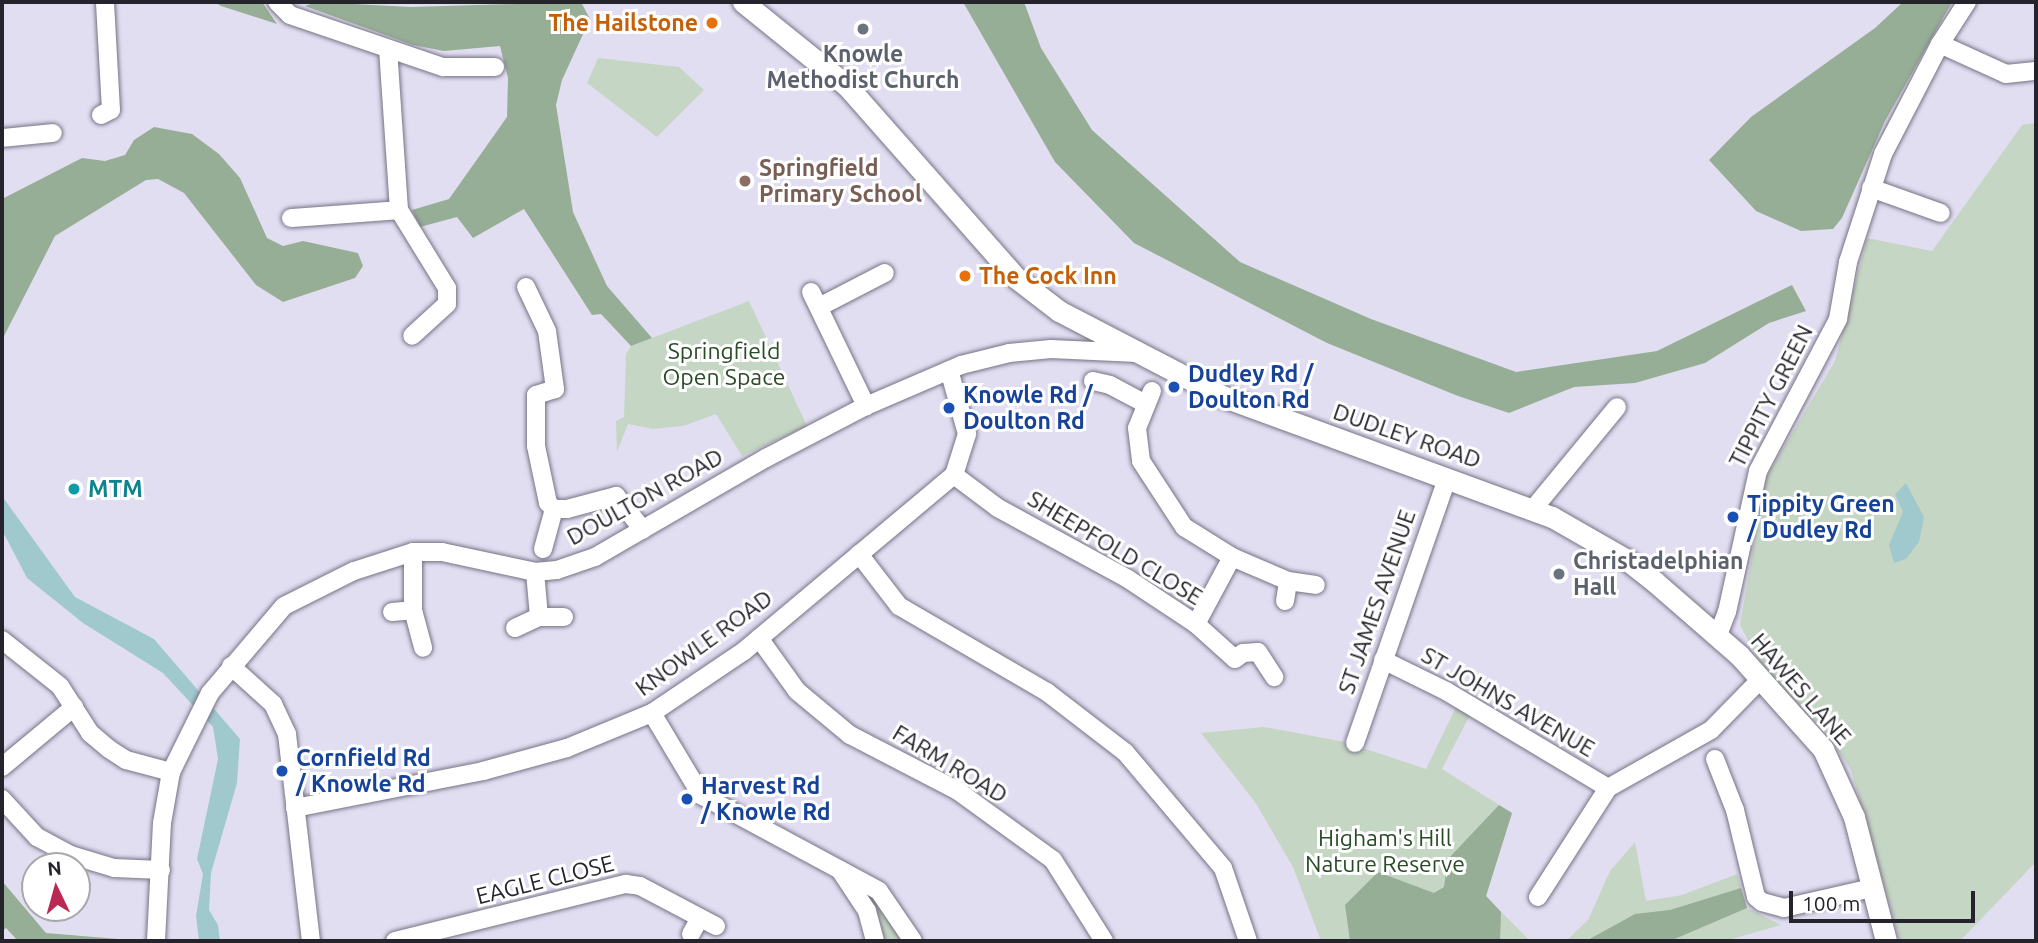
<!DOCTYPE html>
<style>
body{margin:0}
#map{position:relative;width:2038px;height:943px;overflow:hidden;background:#e2def2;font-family:Ubuntu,sans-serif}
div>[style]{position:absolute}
.green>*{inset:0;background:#c6d6c4}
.forest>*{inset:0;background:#97ae96}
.water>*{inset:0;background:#a0c9ce}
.roads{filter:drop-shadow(0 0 2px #777385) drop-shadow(0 0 2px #777385)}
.minor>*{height:18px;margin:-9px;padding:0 9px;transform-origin:9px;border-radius:9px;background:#fff}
.major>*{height:21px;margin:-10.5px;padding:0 10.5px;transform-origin:10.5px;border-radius:10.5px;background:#fff}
.dots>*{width:19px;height:19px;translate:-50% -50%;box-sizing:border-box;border:4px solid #fff;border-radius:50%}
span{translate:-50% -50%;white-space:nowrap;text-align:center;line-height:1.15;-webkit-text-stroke:6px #fff;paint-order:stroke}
.food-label{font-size:23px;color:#c56008;font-weight:700}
.right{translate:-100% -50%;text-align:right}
.left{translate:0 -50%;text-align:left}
.worship-label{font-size:23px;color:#5b616d;font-weight:700}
.education-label{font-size:23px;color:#785e54;font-weight:700}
.park-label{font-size:23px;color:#294c27}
.transit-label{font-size:23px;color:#164399;font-weight:700}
.street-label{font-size:23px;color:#25232b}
.culture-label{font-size:23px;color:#0d838f;font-weight:700}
.frame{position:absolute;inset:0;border:4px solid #25232b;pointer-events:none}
.north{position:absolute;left:21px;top:852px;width:70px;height:70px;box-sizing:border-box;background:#fff;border:2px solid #a8a7aa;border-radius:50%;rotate:355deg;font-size:19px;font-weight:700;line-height:28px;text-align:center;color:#25232b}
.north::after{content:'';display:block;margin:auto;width:24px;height:32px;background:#b92953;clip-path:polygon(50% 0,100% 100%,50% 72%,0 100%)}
.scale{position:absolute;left:1789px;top:891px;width:186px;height:32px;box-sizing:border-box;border:4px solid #25232b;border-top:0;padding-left:9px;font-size:21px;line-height:24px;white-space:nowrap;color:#25232b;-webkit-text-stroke:5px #fff;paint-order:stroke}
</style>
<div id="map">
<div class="green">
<div style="clip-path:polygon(598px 58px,679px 67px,704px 90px,657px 137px,587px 83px)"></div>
<div style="clip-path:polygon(2036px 123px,2036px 862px,1960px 941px,1900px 941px,1851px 770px,1827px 734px,1762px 667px,1740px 625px,1765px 479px,1835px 361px,1867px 238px,1932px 251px,2022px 125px)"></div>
<div style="clip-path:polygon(749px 301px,807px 426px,742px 456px,716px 414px,683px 426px,653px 429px,628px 424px,617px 452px,616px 421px,624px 417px,626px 354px,631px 346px)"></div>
<div style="clip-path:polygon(1456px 707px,1471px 713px,1442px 769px,1512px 813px,1486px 896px,1530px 941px,1321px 941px,1293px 867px,1255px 802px,1201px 733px,1264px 727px,1345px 742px,1426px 769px)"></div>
<div style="clip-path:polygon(1635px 842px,1646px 901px,1682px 895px,1737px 874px,1747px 908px,1781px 925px,1725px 941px,1566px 941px,1588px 920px,1610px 871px)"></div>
<div style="clip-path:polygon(862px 883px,909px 941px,878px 941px)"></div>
</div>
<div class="forest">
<div style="clip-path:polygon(215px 2px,262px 2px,277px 24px,221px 6px)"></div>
<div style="clip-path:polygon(316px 2px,411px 7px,581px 2px,590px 19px,562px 80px,556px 105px,573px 212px,607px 286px,652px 338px,631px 346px,601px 314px,592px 315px,524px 209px,473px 238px,457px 217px,420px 227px,412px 210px,449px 199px,507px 117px,508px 78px,500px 46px,444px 51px,413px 45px,305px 6px)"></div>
<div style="clip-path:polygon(963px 2px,1024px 2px,1041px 48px,1092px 130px,1240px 262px,1371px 319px,1516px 372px,1657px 351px,1792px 285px,1806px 311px,1769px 323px,1705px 363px,1635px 383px,1574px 387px,1509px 413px,1458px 396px,1327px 343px,1134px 243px,1055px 162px)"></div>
<div style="clip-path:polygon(1903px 2px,1952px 2px,1885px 121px,1842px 218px,1833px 229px,1801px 231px,1756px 211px,1709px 160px,1751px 117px,1875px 28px)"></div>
<div style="clip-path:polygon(154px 127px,192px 134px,219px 154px,240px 178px,267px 238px,283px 246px,303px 241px,358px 253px,363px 266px,355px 278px,283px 302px,256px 285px,184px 193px,158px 179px,146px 180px,55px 236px,2px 340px,2px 199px,82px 158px,105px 161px,125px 155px,134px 140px)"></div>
<div style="clip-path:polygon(1499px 805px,1512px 813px,1486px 896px,1501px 912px,1500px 941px,1350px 941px,1345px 905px,1378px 872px,1434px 893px,1444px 887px,1448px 859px)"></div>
<div style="clip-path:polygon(2px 881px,46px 933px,142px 941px,18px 941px,6px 928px,2px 931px)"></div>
<div style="clip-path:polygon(1741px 888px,1747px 908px,1670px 941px,1586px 941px,1635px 914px,1670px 910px)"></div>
</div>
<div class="water">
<div style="clip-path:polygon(1906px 483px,1924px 517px,1919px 542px,1906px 559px,1894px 563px,1889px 545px,1903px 512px,1895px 494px)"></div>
<div style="clip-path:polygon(2px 496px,75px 597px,154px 639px,240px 739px,237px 783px,211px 873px,209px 910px,218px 925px,220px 941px,199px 941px,196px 916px,203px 874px,197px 859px,218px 759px,213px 727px,163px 673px,83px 623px,27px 578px,2px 530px)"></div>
</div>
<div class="roads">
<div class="minor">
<div style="left:277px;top:2px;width:18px;rotate:45deg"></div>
<div style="left:290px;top:15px;width:162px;rotate:18.8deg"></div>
<div style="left:443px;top:67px;width:52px"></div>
<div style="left:1940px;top:44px;width:72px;rotate:24.4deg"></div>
<div style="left:2006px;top:74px;width:30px;rotate:-6deg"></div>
<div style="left:101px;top:115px;width:11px;rotate:-27deg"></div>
<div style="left:111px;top:110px;width:108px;rotate:-93.2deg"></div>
<div style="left:2px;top:138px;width:51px;rotate:-5.6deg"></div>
<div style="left:1871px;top:188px;width:74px;rotate:19.7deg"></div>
<div style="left:399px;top:210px;width:92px;rotate:58.4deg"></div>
<div style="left:447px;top:288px;width:16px;rotate:90deg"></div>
<div style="left:447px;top:304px;width:47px;rotate:137.6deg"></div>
<div style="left:291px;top:218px;width:108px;rotate:-4.2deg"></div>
<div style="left:399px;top:210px;width:160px;rotate:-93.9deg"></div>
<div style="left:526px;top:287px;width:49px;rotate:64.5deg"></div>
<div style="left:547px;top:331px;width:59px;rotate:82.1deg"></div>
<div style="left:555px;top:389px;width:20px;rotate:162deg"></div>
<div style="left:536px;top:395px;width:51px;rotate:90deg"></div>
<div style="left:536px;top:446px;width:58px;rotate:78.1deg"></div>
<div style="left:548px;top:503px;width:8px;rotate:45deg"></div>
<div style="left:554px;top:509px;width:13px"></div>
<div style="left:567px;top:509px;width:51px;rotate:-14.9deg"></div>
<div style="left:616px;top:496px;width:43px;rotate:51.5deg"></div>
<div style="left:811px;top:292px;width:127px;rotate:64.2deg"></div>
<div style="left:819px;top:307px;width:74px;rotate:-27.3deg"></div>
<div style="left:1093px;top:381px;width:17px;rotate:13deg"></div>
<div style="left:1110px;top:385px;width:38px;rotate:28deg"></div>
<div style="left:1152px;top:391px;width:40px;rotate:112deg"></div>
<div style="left:1137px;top:428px;width:33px;rotate:83deg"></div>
<div style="left:1141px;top:461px;width:79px;rotate:56.9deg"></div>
<div style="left:1184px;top:527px;width:57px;rotate:32deg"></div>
<div style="left:1232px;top:557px;width:76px;rotate:118.2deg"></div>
<div style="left:954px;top:475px;width:55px;rotate:36.9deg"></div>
<div style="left:998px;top:508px;width:148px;rotate:28.6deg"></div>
<div style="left:1128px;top:579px;width:82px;rotate:33.5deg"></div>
<div style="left:1196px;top:624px;width:52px;rotate:41.9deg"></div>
<div style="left:1235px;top:659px;width:10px;rotate:-37deg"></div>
<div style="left:1243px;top:653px;width:15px;rotate:-4deg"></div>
<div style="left:1258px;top:652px;width:30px;rotate:57deg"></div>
<div style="left:1533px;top:509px;width:132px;rotate:-50.5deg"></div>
<div style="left:543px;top:549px;width:41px;rotate:-74.6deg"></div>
<div style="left:413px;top:552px;width:58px;rotate:90deg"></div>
<div style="left:413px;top:610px;width:39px;rotate:75deg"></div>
<div style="left:859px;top:554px;width:66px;rotate:52.4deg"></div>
<div style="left:899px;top:606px;width:171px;rotate:30.2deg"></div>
<div style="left:1047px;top:692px;width:98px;rotate:37.6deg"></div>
<div style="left:1125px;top:752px;width:152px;rotate:49.8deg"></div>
<div style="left:1223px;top:868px;width:77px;rotate:71.1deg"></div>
<div style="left:1232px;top:557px;width:61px;rotate:23.2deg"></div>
<div style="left:1288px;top:581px;width:28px;rotate:8deg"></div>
<div style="left:535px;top:572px;width:45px;rotate:84.9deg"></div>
<div style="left:1285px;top:601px;width:20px;rotate:-81deg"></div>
<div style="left:392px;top:612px;width:21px;rotate:-5deg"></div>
<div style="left:515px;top:628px;width:26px;rotate:-25deg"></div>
<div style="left:539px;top:617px;width:25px"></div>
<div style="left:1718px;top:635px;width:25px;rotate:-69deg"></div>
<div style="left:1727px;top:612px;width:144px;rotate:-77.6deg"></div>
<div style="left:1758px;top:471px;width:172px;rotate:-62.2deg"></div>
<div style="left:1838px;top:319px;width:58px;rotate:-80deg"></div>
<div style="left:1848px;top:262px;width:114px;rotate:-72deg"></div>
<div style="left:1883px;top:154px;width:124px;rotate:-62.6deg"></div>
<div style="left:1940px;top:44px;width:50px;rotate:-57.3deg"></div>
<div style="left:759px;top:638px;width:65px;rotate:54.4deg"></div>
<div style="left:797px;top:691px;width:69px;rotate:39.7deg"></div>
<div style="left:850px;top:735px;width:122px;rotate:27.4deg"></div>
<div style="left:958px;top:791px;width:117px;rotate:36deg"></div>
<div style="left:1053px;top:860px;width:96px;rotate:57.8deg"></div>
<div style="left:2px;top:640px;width:74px;rotate:38.4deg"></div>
<div style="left:60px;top:686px;width:56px;rotate:57.4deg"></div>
<div style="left:90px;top:733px;width:25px;rotate:40deg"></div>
<div style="left:109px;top:749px;width:20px;rotate:33deg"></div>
<div style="left:126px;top:760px;width:47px;rotate:14.9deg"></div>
<div style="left:1383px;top:660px;width:70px;rotate:26.2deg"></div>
<div style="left:1446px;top:691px;width:189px;rotate:30.9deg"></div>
<div style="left:231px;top:666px;width:57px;rotate:42.1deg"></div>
<div style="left:273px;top:704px;width:33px;rotate:65deg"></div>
<div style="left:287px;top:734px;width:208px;rotate:83.4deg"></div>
<div style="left:652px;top:713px;width:96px;rotate:59.1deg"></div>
<div style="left:701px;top:795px;width:202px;rotate:28.3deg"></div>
<div style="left:879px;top:891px;width:60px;rotate:55.8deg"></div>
<div style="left:1355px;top:743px;width:280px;rotate:-70.8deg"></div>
<div style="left:1715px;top:759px;width:55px;rotate:68.6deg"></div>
<div style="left:1735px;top:810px;width:89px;rotate:76.4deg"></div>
<div style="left:1756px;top:897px;width:8px;rotate:40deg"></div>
<div style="left:1762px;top:902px;width:23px;rotate:15deg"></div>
<div style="left:1784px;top:908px;width:90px;rotate:-12.8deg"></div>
<div style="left:2px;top:767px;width:94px;rotate:-39.8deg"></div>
<div style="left:2px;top:799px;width:52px;rotate:47.4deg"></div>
<div style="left:37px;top:837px;width:38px;rotate:28deg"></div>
<div style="left:71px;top:855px;width:45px;rotate:16.8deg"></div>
<div style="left:114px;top:868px;width:47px;rotate:2.4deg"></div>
<div style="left:295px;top:808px;width:192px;rotate:-11.1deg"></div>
<div style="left:483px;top:771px;width:87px;rotate:-15.3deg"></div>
<div style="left:567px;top:748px;width:92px;rotate:-22.4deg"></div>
<div style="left:652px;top:713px;width:111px;rotate:-34deg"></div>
<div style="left:744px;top:651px;width:274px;rotate:-40deg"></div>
<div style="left:954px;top:475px;width:43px;rotate:-72.4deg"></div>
<div style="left:967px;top:434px;width:66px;rotate:-105.7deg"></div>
<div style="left:840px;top:870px;width:49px;rotate:56.6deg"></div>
<div style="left:867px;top:911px;width:31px;rotate:75deg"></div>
<div style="left:1538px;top:897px;width:130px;rotate:-57.3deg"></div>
<div style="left:1608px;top:788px;width:118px;rotate:-29.4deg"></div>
<div style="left:1711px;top:730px;width:70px;rotate:-45.6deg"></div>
<div style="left:691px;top:934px;width:18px;rotate:-61deg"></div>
<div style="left:156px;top:941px;width:118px;rotate:-87.1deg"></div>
<div style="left:162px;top:823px;width:52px;rotate:-80deg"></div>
<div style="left:171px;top:772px;width:88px;rotate:-63.7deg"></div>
<div style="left:210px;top:693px;width:114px;rotate:-49.6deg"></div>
<div style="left:284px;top:606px;width:78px;rotate:-26.6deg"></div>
<div style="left:354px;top:571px;width:62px;rotate:-17.9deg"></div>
<div style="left:413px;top:552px;width:29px"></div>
<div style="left:442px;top:552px;width:95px;rotate:12.1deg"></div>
<div style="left:535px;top:572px;width:22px;rotate:-5deg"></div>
<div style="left:557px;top:570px;width:40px;rotate:-18.9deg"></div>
<div style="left:595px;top:557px;width:198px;rotate:-30.1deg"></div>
<div style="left:766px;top:458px;width:113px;rotate:-27.5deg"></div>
<div style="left:866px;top:406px;width:103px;rotate:-23.3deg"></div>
<div style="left:961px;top:365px;width:49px;rotate:-14deg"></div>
<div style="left:1009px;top:353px;width:42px;rotate:-5.4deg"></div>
<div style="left:1051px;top:349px;width:86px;rotate:2.7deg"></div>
<div style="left:395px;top:941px;width:238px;rotate:-13.9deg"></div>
<div style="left:626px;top:884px;width:14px;rotate:8deg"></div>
<div style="left:640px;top:886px;width:86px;rotate:27.8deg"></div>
</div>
<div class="major">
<div style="left:743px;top:2px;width:134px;rotate:38.9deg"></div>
<div style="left:847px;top:86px;width:256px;rotate:48.6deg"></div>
<div style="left:1016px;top:278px;width:54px;rotate:37.5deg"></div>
<div style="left:1059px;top:311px;width:186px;rotate:27.5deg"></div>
<div style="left:1224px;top:397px;width:349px;rotate:20.1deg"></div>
<div style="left:1552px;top:517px;width:86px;rotate:29.8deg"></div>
<div style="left:1627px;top:560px;width:36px;rotate:38deg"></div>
<div style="left:1655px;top:582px;width:111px;rotate:41deg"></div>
<div style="left:1739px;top:655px;width:126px;rotate:48.2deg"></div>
<div style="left:1823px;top:749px;width:75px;rotate:65.5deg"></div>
<div style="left:1854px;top:817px;width:128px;rotate:75.5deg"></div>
</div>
</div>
<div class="dots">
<div style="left:712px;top:23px;background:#e8710a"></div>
<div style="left:863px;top:29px;background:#6b7280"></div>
<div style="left:745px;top:181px;background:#8d6e63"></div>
<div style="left:965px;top:276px;background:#e8710a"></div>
<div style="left:1174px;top:387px;background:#1a4fb4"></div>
<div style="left:949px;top:408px;background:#1a4fb4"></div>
<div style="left:74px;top:489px;background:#0f9aa8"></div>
<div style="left:1733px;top:517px;background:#1a4fb4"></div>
<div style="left:1559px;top:574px;background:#6b7280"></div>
<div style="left:282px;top:771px;background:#1a4fb4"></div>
<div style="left:687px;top:799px;background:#1a4fb4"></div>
</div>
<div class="food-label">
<span class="right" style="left:698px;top:23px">The Hailstone</span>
<span class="left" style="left:979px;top:276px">The Cock Inn</span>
</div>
<div class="worship-label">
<span style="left:863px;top:67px">Knowle<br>Methodist Church</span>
<span class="left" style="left:1573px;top:574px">Christadelphian<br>Hall</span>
</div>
<div class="education-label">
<span class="left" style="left:759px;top:181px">Springfield<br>Primary School</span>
</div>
<div class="park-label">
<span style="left:724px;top:364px">Springfield<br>Open Space</span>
<span style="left:1385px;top:851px">Higham's Hill<br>Nature Reserve</span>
</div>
<div class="transit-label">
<span class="left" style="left:1188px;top:387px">Dudley Rd /<br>Doulton Rd</span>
<span class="left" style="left:963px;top:408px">Knowle Rd /<br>Doulton Rd</span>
<span class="left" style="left:1747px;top:517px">Tippity Green<br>/ Dudley Rd</span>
<span class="left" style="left:296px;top:771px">Cornfield Rd<br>/ Knowle Rd</span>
<span class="left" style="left:701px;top:799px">Harvest Rd<br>/ Knowle Rd</span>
</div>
<div class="street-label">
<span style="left:1771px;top:396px;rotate:-63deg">TIPPITY GREEN</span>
<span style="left:1407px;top:436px;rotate:19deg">DUDLEY ROAD</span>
<span style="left:645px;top:497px;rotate:-29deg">DOULTON ROAD</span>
<span style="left:1115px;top:548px;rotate:31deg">SHEEPFOLD CLOSE</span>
<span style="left:1377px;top:602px;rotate:-71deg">ST JAMES AVENUE</span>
<span style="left:704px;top:643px;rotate:-36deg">KNOWLE ROAD</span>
<span style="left:1801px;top:689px;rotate:49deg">HAWES LANE</span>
<span style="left:1508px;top:702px;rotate:30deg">ST JOHNS AVENUE</span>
<span style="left:950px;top:764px;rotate:31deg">FARM ROAD</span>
<span style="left:545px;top:880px;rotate:-14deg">EAGLE CLOSE</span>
</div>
<div class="culture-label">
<span class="left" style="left:88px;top:489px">MTM</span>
</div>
<div class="frame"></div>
<div class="north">N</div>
<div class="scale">100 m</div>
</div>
